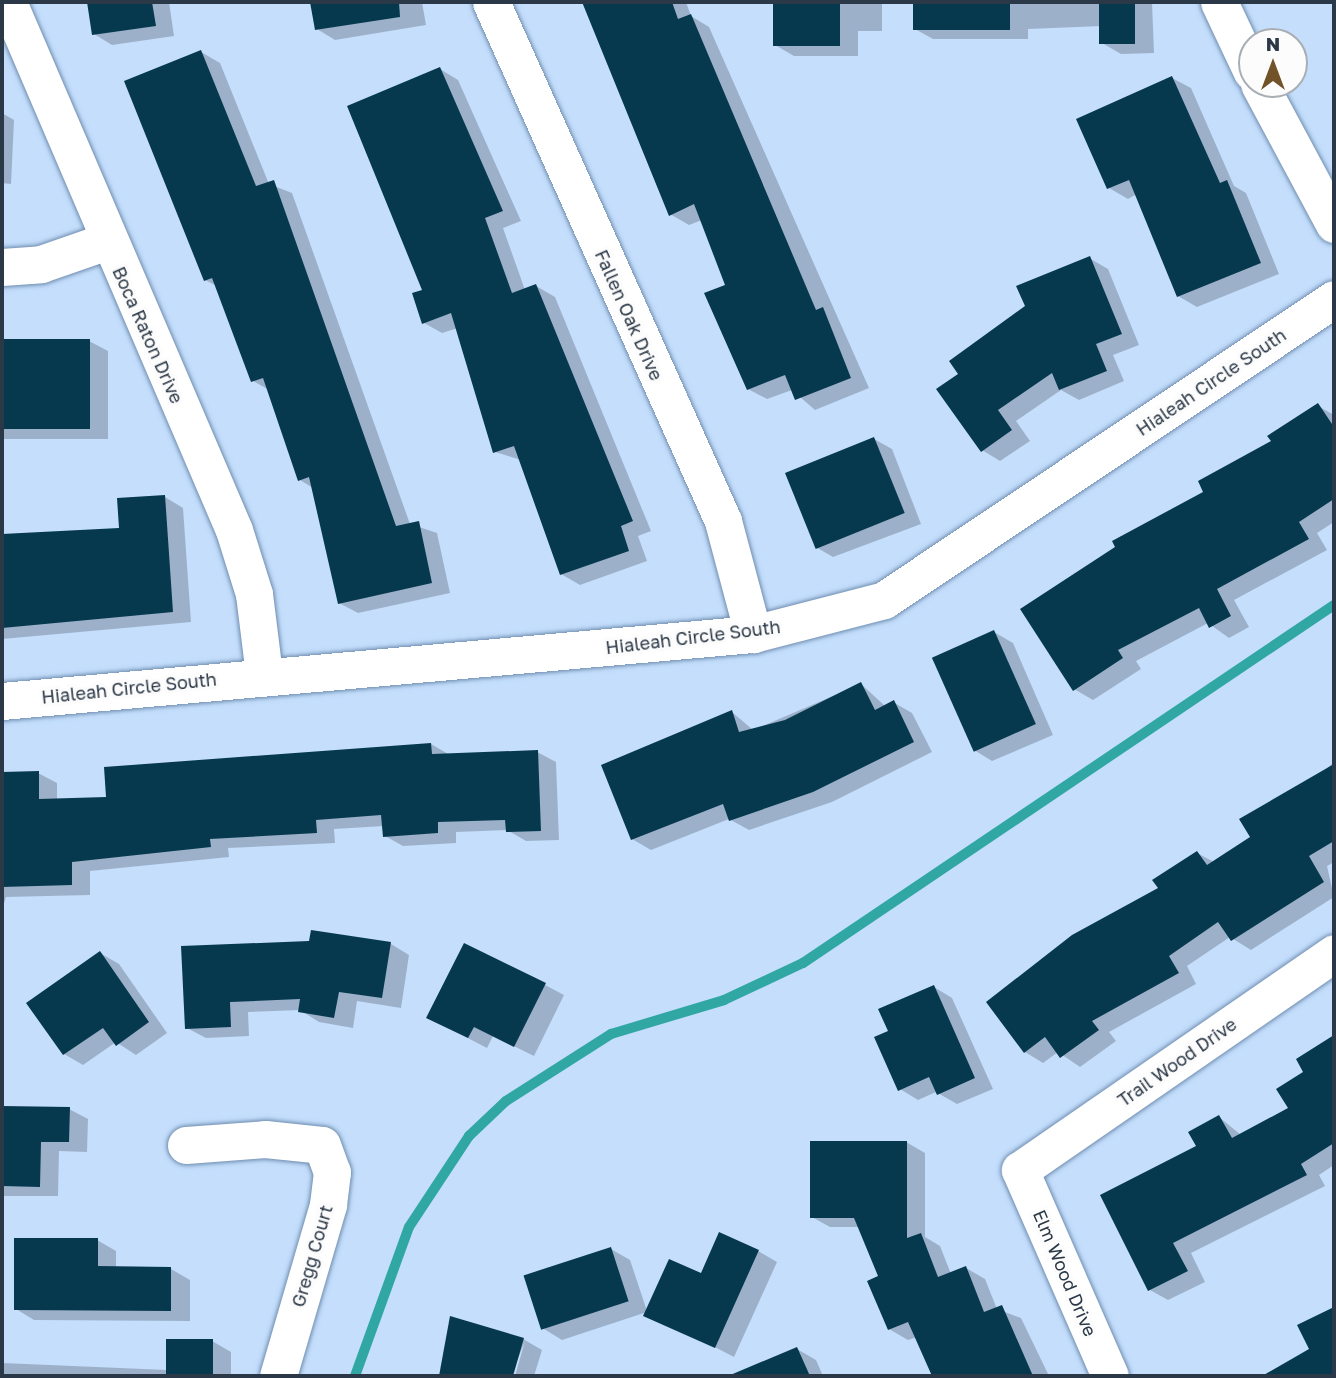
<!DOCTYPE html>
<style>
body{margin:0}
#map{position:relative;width:1336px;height:1378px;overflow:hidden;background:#c4defc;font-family:"Golos Text",sans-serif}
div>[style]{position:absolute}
.shadow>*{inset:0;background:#0003}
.stream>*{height:10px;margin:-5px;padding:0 5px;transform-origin:5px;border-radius:5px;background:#31a7a3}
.building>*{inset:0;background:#07394e;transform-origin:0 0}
.roads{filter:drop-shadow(0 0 2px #6f8db0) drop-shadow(0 0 2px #6f8db0)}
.minor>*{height:37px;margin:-18.5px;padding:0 18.5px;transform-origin:18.5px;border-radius:18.5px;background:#fff}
span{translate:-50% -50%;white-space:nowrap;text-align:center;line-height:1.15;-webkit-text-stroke:7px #fcfcfc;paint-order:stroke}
.street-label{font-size:18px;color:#2b3847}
.frame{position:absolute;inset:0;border:4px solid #2b3847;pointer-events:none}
.north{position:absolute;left:1238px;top:28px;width:70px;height:70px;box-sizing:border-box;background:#fcfcfc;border:2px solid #a8aeb4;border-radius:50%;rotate:0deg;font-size:19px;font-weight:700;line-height:28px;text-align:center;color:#2b3847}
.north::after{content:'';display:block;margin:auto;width:24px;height:32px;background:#725228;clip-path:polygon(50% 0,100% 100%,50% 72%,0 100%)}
</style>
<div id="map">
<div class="shadow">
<div style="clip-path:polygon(89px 2px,169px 2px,174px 36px,112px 45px,94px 34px)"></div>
<div style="clip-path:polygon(312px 2px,422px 2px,426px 25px,335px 40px,317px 29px)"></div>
<div style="clip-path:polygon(586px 2px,686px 2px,691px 16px,709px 27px,869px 388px,815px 410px,792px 390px,767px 399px,748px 389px,727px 286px,702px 220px,689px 225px,670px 214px)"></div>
<div style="clip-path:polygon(775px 2px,882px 2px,882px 31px,858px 31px,858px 56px,794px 56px,775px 45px)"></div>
<div style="clip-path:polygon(1152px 2px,1154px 53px,1121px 54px,1102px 43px,1102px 26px,1028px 29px,1028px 39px,933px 39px,915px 29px,939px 2px)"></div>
<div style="clip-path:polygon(201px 52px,220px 63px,269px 184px,292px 193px,410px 524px,437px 533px,450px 593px,358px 613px,339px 603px,313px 488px,300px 480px,269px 390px,253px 381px,217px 286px,205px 280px)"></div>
<div style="clip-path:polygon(440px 69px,458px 80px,521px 221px,503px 228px,525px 290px,536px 286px,555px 297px,651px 531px,638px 536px,647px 561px,580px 585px,561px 574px,521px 460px,495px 452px,458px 328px,442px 333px,424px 323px)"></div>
<div style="clip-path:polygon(1172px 78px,1191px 88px,1234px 186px,1246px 193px,1279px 274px,1197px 307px,1178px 296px,1137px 194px,1128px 199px,1109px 188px)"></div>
<div style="clip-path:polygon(2px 113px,14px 120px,11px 184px,2px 183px)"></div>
<div style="clip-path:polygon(1089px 258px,1108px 269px,1139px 345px,1113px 355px,1124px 381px,1079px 400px,1061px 390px,1016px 421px,1030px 441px,1000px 461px,982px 450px,960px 374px,1027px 307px)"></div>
<div style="clip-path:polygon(89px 341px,108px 351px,108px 439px,2px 439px,2px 359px)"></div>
<div style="clip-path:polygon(1318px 406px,1334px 415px,1334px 522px,1317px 533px,1327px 550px,1234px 600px,1249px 627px,1229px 638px,1208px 623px,1136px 661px,1141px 669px,1093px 700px,1074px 689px,1206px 492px)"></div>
<div style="clip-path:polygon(874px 439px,892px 449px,921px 524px,833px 557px,814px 546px)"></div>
<div style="clip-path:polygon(165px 497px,183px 508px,191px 622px,2px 639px,2px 537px,121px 530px)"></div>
<div style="clip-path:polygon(994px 632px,1013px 643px,1053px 735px,992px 761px,974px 750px)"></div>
<div style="clip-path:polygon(861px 684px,885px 706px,893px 702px,912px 713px,932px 752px,832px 802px,749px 830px,729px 819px,651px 850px,632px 839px,732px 712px,753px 730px)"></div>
<div style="clip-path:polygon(431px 744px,450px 755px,537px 752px,556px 762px,559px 840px,526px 841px,507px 830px,456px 832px,456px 843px,403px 846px,385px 836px,384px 826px,334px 829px,335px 843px,228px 848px,229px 857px,90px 871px,90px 895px,6px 897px,2px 910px,2px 774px,38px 773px,57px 783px,57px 800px,108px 799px)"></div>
<div style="clip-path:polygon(1334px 762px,1334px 862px,1327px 866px,1334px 897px,1251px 950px,1230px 937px,1187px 966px,1196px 984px,1109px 1032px,1116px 1041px,1080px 1067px,1058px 1052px,1043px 1063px,1025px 1052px,1197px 853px,1214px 862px,1252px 837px)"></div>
<div style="clip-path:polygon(391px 944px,409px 955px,401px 1008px,357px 1001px,353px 1028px,319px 1022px,300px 1010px,248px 1012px,249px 1036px,206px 1038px,187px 1028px,183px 948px)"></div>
<div style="clip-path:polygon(100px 953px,119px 964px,167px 1033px,136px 1055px,116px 1042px,83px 1065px,64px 1054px)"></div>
<div style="clip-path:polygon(545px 985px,564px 995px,534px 1056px,493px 1036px,487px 1048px,429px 1018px)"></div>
<div style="clip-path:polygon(934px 987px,952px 998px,993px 1089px,957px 1104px,936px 1092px,918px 1100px,900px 1089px,890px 1032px)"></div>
<div style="clip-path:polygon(1334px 1037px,1334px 1165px,1319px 1175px,1325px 1186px,1191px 1253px,1205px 1282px,1168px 1300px,1150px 1290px,1198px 1147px,1219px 1117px,1241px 1135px,1290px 1109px,1306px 1072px,1298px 1060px)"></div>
<div style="clip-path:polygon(2px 1108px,69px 1109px,88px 1119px,87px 1152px,59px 1151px,58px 1196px,2px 1196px)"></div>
<div style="clip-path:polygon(906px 1142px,925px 1153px,925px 1237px,940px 1246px,951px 1274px,966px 1268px,985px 1279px,997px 1309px,1021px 1318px,1049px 1376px,934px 1376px,917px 1337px,908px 1340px,889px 1329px,880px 1277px,860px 1227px,830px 1227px,812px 1217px)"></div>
<div style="clip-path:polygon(97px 1240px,116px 1251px,116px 1268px,171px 1269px,190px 1280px,190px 1321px,34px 1320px,16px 1309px)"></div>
<div style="clip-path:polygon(611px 1249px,630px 1260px,647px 1311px,702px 1275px,758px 1251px,777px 1262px,734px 1357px,647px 1312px,562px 1340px,544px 1329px)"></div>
<div style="clip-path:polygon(1334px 1309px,1334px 1376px,1265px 1376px,1312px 1349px,1300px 1326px)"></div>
<div style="clip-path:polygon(451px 1319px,523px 1339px,542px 1350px,534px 1376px,515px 1376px,525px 1341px,511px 1376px,441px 1376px)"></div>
<div style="clip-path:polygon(212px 1341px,231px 1352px,231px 1376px,2px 1376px,2px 1363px,167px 1370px)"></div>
<div style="clip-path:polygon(797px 1349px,816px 1360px,823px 1376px,738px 1376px)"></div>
</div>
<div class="stream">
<div style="left:355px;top:1376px;width:158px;rotate:-70.1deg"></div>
<div style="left:409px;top:1227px;width:109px;rotate:-56.6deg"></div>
<div style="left:469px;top:1136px;width:51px;rotate:-43.4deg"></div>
<div style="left:506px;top:1101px;width:125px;rotate:-32.5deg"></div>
<div style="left:611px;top:1034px;width:118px;rotate:-16.7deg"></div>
<div style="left:724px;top:1000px;width:87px;rotate:-25.1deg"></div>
<div style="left:803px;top:963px;width:640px;rotate:-33.99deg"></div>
</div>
<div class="building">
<div style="clip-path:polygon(87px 2px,152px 2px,156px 26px,92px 35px)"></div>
<div style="clip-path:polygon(310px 2px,399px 2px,400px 17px,315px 30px)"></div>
<div style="clip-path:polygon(582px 2px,672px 2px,678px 19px,691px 14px,816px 310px,823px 307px,851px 378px,795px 400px,785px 375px,747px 390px,704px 293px,725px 285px,694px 204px,669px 216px)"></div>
<div style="left:773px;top:2px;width:67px;height:44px"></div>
<div style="left:913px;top:2px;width:97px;height:28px"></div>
<div style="left:1099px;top:2px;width:36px;height:42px"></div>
<div style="clip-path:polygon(201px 50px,256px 186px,274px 180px,396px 526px,419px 521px,432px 583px,338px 604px,309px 477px,298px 481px,263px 378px,251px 382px,212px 278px,204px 281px,124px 81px)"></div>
<div style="clip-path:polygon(440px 67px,503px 211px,485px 218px,512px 293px,536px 284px,633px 521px,621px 526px,629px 551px,560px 575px,514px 446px,493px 453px,451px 313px,422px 324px,412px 293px,422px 290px,347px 106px)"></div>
<div style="clip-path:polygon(1172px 76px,1220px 183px,1227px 180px,1261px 263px,1177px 297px,1129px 180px,1107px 189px,1076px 119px)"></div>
<div style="clip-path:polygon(1090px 256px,1122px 334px,1096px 344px,1107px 371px,1059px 390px,1052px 373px,998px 410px,1012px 430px,981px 452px,936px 389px,958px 374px,949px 361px,1025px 306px,1016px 286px)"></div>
<div style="left:2px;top:339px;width:88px;height:90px"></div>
<div style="clip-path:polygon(1318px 403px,1334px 427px,1334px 499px,1299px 522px,1309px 539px,1217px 589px,1231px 616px,1209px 628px,1199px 608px,1118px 650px,1123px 658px,1073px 691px,1020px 609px,1115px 547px,1112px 541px,1203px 492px,1198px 481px,1271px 441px,1267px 436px)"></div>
<div style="left:874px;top:437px;width:82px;height:96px;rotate:68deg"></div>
<div style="clip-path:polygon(165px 495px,173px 612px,2px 628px,2px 534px,119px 528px,117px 498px)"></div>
<div style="left:994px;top:630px;width:103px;height:68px;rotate:66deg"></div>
<div style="clip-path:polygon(861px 682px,875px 710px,894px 700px,914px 742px,813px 792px,729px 821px,723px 804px,631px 840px,601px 765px,732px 710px,739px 732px,785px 720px)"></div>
<div style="clip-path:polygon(431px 743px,432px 754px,538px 750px,541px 831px,506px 832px,505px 820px,438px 822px,438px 833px,383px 837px,381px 815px,316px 820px,317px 833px,210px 839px,211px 847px,72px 862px,72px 885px,2px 887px,2px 772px,39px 771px,39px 799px,106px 797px,104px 767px)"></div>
<div style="clip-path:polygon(1334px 764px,1334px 841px,1309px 856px,1324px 882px,1231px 941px,1218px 922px,1169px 956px,1179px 973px,1092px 1021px,1099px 1030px,1060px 1058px,1045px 1037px,1024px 1053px,986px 1002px,1072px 935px,1158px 888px,1152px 880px,1197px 851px,1207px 865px,1250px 837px,1239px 819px)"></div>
<div style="clip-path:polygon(311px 930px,391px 942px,382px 998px,339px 992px,334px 1018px,298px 1012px,300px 999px,230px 1002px,231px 1027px,185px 1029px,181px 946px,309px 941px)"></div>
<div style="clip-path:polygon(464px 943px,546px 983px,514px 1047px,474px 1027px,468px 1038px,426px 1018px)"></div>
<div style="clip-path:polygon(100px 951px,149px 1022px,116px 1046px,103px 1028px,63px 1055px,26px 1003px)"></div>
<div style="clip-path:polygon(934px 985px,975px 1078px,937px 1095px,929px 1077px,898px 1091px,874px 1037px,888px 1031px,878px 1009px)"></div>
<div style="clip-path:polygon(1334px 1035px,1334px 1143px,1301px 1164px,1307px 1175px,1173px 1243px,1188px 1271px,1148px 1291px,1100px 1195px,1196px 1146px,1188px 1132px,1219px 1115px,1232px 1138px,1288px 1108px,1276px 1089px,1303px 1072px,1296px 1059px)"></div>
<div style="clip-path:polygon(2px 1106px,70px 1107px,69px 1142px,41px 1142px,40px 1187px,2px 1186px)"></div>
<div style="clip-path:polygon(810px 1141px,907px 1141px,907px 1238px,921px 1233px,938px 1277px,966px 1266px,984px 1312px,1002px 1305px,1033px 1376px,932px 1376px,908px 1322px,888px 1330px,867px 1281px,878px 1276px,854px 1218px,810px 1218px)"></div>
<div style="clip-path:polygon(719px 1232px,759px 1250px,715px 1348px,643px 1316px,669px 1259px,701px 1273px)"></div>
<div style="clip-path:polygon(14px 1238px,98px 1238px,98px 1266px,171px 1267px,171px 1311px,14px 1310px)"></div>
<div style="left:611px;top:1247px;width:57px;height:92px;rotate:72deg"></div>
<div style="clip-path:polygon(1334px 1307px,1334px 1376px,1262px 1376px,1309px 1349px,1297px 1325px)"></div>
<div style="clip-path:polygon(450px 1316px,524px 1338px,513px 1376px,439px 1376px)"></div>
<div style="left:166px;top:1339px;width:47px;height:37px"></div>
<div style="clip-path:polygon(797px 1347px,810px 1376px,728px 1376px)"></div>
</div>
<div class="roads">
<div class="minor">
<div style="left:8px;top:2px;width:574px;rotate:66.83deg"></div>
<div style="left:234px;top:530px;width:67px;rotate:72.6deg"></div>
<div style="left:254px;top:594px;width:81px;rotate:82.9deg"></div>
<div style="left:491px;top:2px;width:568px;rotate:65.91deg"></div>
<div style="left:723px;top:521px;width:117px;rotate:75.1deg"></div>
<div style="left:1219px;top:2px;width:77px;rotate:64.8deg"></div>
<div style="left:1259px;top:84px;width:159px;rotate:61.8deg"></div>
<div style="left:2px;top:267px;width:39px;rotate:-4deg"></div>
<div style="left:41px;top:264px;width:70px;rotate:-19.2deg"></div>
<div style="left:2px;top:701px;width:754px;rotate:-5.1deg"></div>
<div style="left:753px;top:634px;width:135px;rotate:-14.5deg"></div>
<div style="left:884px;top:600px;width:541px;rotate:-33.78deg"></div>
<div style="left:186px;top:1145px;width:79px;rotate:-4.3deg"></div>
<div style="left:265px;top:1139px;width:57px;rotate:6deg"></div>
<div style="left:322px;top:1145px;width:29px;rotate:70deg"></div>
<div style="left:332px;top:1172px;width:33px;rotate:97deg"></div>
<div style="left:328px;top:1205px;width:178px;rotate:106.3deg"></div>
<div style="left:1110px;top:1376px;width:225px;rotate:-113.6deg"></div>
<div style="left:1020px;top:1170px;width:382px;rotate:-34.6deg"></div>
</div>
</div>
<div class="street-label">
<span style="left:629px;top:315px;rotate:66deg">Fallen Oak Drive</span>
<span style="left:148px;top:335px;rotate:66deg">Boca Raton Drive</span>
<span style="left:1211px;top:382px;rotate:-34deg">Hialeah Circle South</span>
<span style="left:693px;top:637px;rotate:-7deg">Hialeah Circle South</span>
<span style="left:129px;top:688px;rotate:-6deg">Hialeah Circle South</span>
<span style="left:1177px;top:1062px;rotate:-35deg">Trail Wood Drive</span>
<span style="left:312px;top:1256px;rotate:-74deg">Gregg Court</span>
<span style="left:1065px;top:1273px;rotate:67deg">Elm Wood Drive</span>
</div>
<div class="frame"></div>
<div class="north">N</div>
</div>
